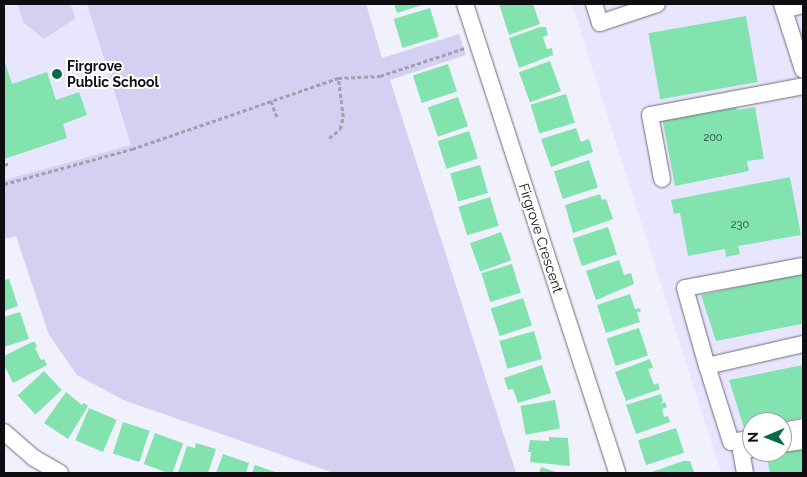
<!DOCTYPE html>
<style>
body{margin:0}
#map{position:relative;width:807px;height:477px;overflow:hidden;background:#f1f0fd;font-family:Raleway,sans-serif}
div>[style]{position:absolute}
.built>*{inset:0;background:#e8e6fe}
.green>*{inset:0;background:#d4d0f2}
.building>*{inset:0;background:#82e3af;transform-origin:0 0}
.path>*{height:2.5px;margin-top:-1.25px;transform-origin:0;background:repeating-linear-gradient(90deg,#a1a1ab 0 4px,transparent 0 6.5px)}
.roads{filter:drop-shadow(0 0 1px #6d6c7a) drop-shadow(0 0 1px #6d6c7a)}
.minor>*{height:16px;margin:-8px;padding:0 8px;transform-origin:8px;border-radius:8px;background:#fff}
.dots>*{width:14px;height:14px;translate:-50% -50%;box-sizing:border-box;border:2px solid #fff;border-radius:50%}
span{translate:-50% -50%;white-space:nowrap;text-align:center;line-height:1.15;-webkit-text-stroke:4px #fff;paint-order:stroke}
.number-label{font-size:11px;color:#2a4239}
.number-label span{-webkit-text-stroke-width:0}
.poi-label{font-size:14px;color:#0d0d12;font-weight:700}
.left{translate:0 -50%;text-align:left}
.street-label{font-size:14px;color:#0d0d12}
.frame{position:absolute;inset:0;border:5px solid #0d0d12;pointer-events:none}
.north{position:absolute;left:742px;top:412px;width:50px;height:50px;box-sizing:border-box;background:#fff;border:1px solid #9e9ea0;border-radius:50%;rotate:269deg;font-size:14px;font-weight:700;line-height:20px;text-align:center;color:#0d0d12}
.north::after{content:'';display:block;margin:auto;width:18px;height:22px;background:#026d45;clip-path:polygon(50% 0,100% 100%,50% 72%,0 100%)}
</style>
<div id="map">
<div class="built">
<div style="clip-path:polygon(4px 4px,87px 4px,131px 145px,4px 180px)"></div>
<div style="clip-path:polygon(evenodd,572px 4px,803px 4px,803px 473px,721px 473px,572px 4px,752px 422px,782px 422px,782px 452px,752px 452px,752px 422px)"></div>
</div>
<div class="green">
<div style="clip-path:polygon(18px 4px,70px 4px,76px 18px,44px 39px,23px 22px)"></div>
<div style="clip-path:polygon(87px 4px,366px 4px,382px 58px,459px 34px,466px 55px,390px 80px,516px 473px,334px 473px,123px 400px,77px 375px,49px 335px,16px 236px,4px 239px,4px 180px,131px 145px)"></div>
</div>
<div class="building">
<div style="clip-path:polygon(394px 4px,425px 4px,397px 13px)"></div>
<div style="clip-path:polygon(499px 4px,533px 4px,540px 24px,509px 35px)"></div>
<div style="left:430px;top:8px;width:30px;height:38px;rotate:73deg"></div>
<div style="left:746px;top:16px;width:67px;height:99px;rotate:80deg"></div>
<div style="clip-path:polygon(540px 27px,546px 27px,548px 35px,543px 37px,547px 49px,552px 48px,553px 55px,519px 68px,509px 38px)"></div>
<div style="clip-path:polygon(4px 59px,12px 84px,47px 72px,56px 100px,79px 92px,87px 115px,63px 124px,67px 138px,4px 159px)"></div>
<div style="left:550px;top:61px;width:32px;height:33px;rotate:70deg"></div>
<div style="left:448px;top:64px;width:29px;height:37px;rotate:72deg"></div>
<div style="left:566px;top:94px;width:30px;height:37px;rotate:73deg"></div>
<div style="left:458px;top:97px;width:31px;height:32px;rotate:71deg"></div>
<div style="clip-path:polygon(736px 103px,737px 110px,755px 107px,764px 159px,747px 161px,749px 171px,675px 186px,662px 117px)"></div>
<div style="clip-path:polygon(576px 128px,581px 142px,589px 139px,593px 152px,551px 167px,541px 139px)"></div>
<div style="left:469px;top:131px;width:29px;height:33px;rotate:72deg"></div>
<div style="left:589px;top:160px;width:29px;height:37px;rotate:72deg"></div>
<div style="left:480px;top:165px;width:29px;height:31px;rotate:74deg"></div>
<div style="clip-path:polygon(790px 177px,801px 235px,738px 246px,740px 254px,726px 257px,725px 249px,688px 256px,680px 213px,674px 214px,671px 200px)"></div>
<div style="clip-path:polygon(600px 194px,602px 200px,606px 199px,613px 219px,573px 233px,565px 205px)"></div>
<div style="left:490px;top:197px;width:30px;height:33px;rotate:73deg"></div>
<div style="left:608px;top:227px;width:29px;height:37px;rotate:72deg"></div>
<div style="left:501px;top:232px;width:30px;height:33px;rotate:70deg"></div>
<div style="clip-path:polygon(619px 260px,624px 275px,631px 273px,634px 284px,596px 300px,586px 271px)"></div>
<div style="left:512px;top:264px;width:30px;height:32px;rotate:73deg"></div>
<div style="clip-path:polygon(797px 274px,798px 276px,803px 274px,803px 327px,802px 324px,791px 326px,716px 341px,701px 295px)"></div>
<div style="clip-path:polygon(9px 279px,18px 306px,4px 311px,4px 280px)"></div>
<div style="clip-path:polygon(630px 294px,635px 309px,639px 308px,641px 311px,637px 313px,640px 322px,606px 333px,597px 305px)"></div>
<div style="left:523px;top:298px;width:29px;height:34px;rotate:72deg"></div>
<div style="clip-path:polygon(20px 312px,29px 339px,4px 347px,4px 317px)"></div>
<div style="left:639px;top:328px;width:29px;height:34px;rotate:72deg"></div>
<div style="left:534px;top:331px;width:29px;height:36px;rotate:74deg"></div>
<div style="clip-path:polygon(32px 342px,35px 342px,37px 347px,35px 348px,41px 360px,44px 359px,47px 365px,13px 383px,4px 365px,4px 356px)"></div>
<div style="clip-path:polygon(650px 359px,653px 368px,648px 369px,654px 385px,658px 383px,660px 389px,626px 401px,615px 372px)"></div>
<div style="clip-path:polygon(542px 365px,551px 393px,518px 403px,513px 389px,508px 390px,504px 378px)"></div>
<div style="clip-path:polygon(803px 365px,803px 417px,779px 422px,752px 422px,752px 426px,744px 428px,729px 380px)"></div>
<div style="left:44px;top:371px;width:26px;height:36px;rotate:47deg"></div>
<div style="clip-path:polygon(66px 392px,82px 405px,84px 403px,88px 406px,68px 439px,44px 423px)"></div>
<div style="clip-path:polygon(661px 394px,663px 401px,660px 404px,665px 402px,667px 407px,662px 409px,664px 417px,668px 416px,670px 422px,636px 434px,626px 405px)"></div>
<div style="left:555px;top:400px;width:29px;height:35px;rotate:80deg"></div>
<div style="left:89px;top:408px;width:30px;height:35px;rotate:23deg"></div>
<div style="left:123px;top:422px;width:28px;height:33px;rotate:18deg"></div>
<div style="left:676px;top:428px;width:26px;height:40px;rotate:72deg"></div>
<div style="left:155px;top:433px;width:30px;height:33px;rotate:20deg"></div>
<div style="clip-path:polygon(549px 437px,568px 438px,570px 466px,530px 462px,531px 452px,528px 452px,530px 440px,549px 441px)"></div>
<div style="clip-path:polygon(196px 443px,216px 449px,208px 473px,178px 473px,187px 446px,195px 448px)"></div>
<div style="clip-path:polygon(803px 443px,803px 473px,770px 473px,766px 452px,782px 452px,782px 447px)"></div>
<div style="clip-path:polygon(223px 454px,249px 463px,246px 473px,216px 473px)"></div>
<div style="clip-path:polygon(683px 461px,690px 461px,694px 472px,649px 473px)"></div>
<div style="clip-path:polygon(255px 465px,278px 473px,252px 473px)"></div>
<div style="clip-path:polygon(541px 467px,559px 473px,539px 473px)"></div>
</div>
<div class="path">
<div style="left:271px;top:101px;width:19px;rotate:69deg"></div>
<div style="left:329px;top:138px;width:14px;rotate:-39deg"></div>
<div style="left:340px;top:129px;width:12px;rotate:-76deg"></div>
<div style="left:343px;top:117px;width:39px;rotate:-97deg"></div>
<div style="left:4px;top:165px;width:6px;rotate:-18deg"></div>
<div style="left:4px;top:184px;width:133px;rotate:-15.3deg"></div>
<div style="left:132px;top:149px;width:218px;rotate:-19deg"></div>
<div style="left:338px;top:78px;width:42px;rotate:-2.7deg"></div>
<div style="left:380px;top:76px;width:89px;rotate:-18.2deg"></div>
</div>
<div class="roads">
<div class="minor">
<div style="left:465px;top:4px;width:493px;rotate:72deg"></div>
<div style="left:594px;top:4px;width:20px;rotate:72deg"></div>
<div style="left:600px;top:23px;width:60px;rotate:-18.4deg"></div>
<div style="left:782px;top:4px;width:69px;rotate:72.3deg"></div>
<div style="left:784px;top:10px;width:20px;rotate:-15deg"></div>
<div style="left:662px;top:179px;width:65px;rotate:-100.6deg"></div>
<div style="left:650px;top:115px;width:156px;rotate:-10.7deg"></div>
<div style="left:707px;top:366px;width:81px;rotate:-105.8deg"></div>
<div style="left:685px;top:288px;width:120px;rotate:-10.6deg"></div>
<div style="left:782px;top:431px;width:21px;rotate:-11deg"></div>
<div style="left:4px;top:432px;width:40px;rotate:41deg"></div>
<div style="left:34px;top:458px;width:30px;rotate:30deg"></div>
<div style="left:752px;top:438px;width:21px;rotate:169deg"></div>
<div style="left:731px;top:442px;width:80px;rotate:-107.5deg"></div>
<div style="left:707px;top:366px;width:98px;rotate:-12.9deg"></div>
<div style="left:782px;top:444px;width:21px;rotate:-8deg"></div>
<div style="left:745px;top:473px;width:22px;rotate:-100deg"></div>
<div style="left:741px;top:451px;width:11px;rotate:-10deg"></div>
</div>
</div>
<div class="dots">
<div style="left:57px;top:74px;background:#026d45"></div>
</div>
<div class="number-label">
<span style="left:713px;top:138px">200</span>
<span style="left:740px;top:225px">230</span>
</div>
<div class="poi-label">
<span class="left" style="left:67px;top:74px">Firgrove<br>Public School</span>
</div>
<div class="street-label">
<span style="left:541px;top:238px;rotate:72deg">Firgrove Crescent</span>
</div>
<div class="frame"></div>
<div class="north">N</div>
</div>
